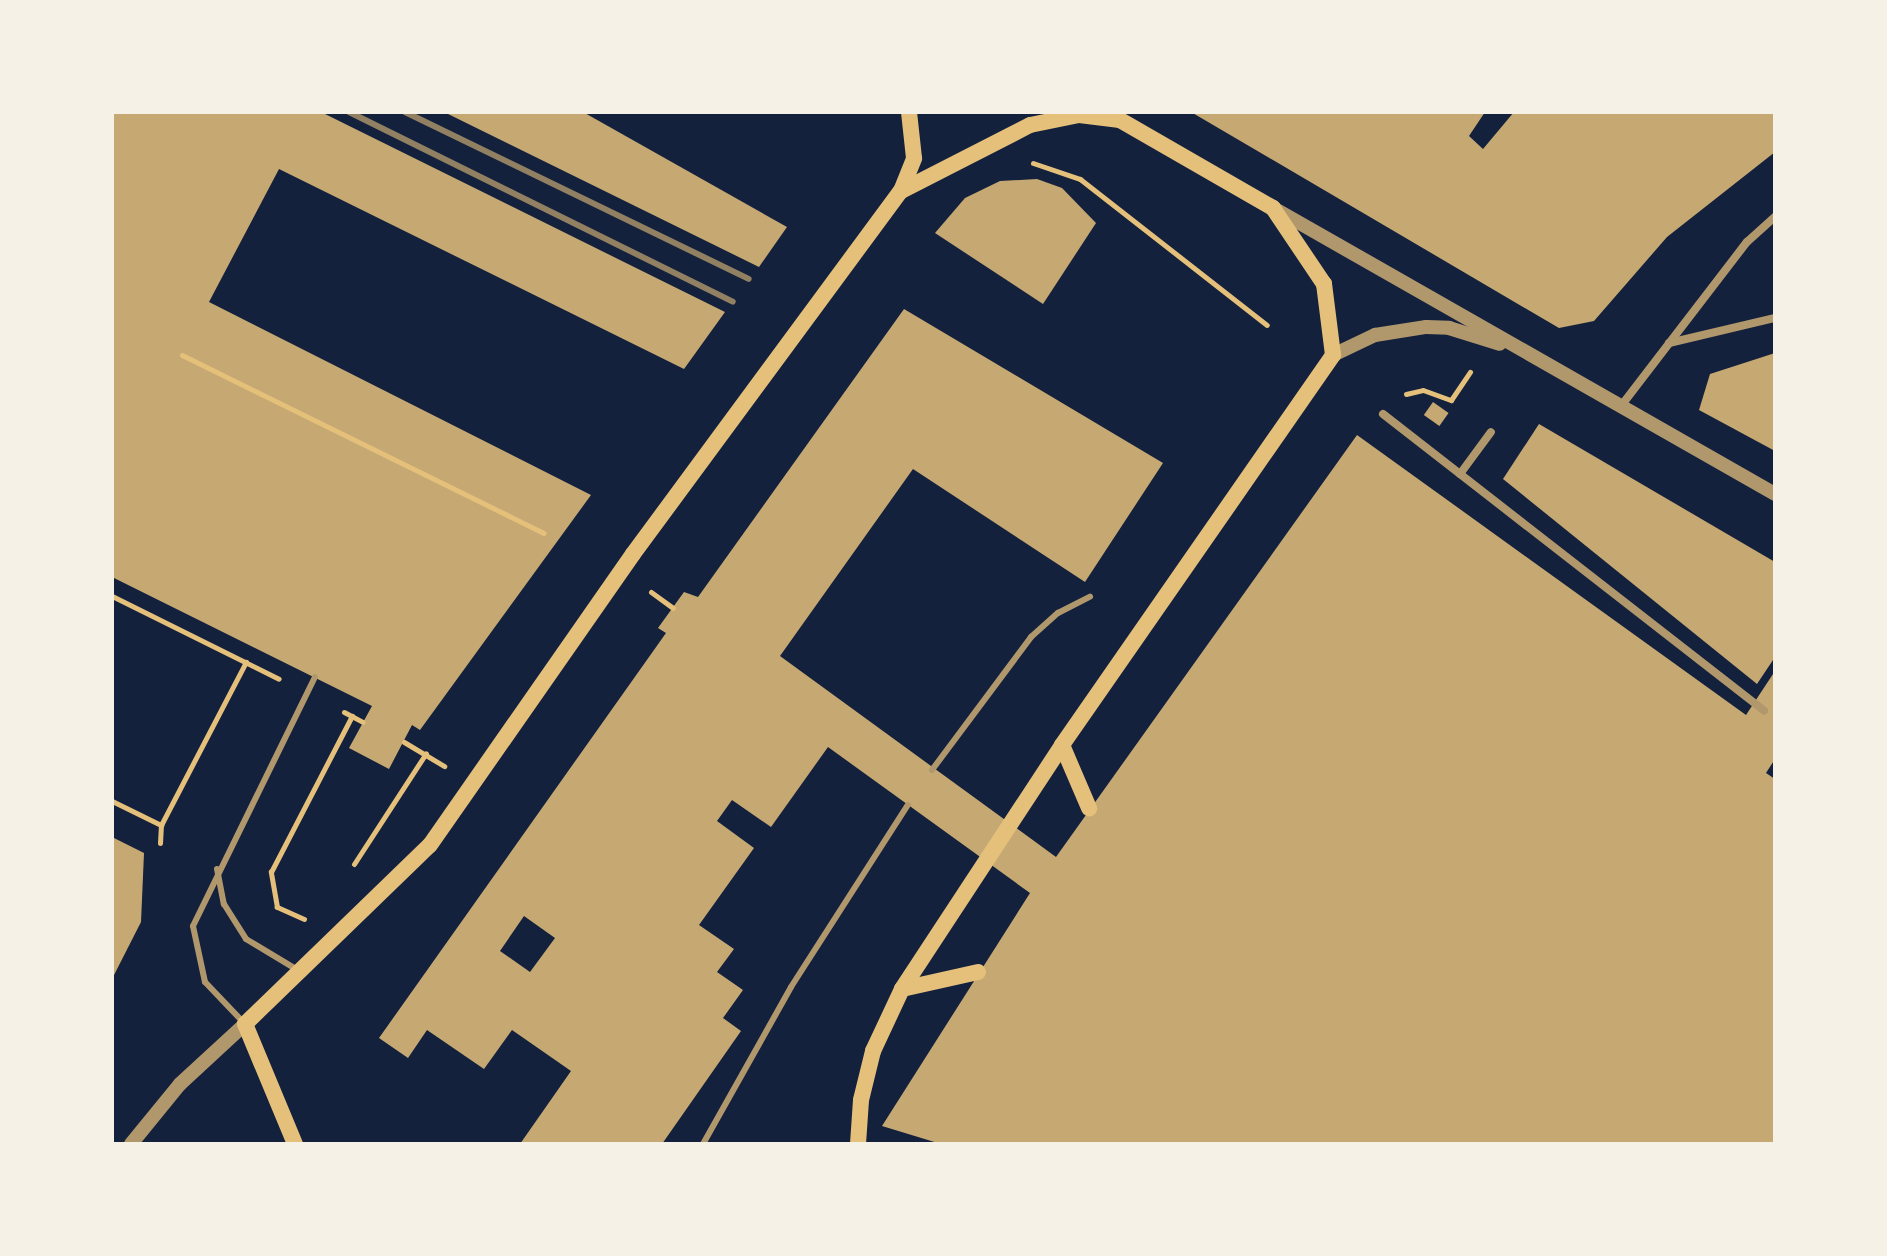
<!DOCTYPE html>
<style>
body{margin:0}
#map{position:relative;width:1887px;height:1256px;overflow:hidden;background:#14213d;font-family:Lato,sans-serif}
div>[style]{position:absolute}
.building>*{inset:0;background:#c6a872;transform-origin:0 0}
.path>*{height:5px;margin:-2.5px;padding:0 2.5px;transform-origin:2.5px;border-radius:2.5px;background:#e5c07b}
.service>*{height:6px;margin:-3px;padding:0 3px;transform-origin:3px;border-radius:3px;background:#b1986c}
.minor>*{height:8px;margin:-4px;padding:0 4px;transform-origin:4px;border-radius:4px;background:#b1986c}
.tertiary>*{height:14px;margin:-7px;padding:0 7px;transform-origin:7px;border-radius:7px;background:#b1986c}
.secondary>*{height:16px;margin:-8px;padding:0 8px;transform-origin:8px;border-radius:8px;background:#e5c07b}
.rail>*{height:6px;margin:-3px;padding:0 3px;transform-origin:3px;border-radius:3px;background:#918062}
span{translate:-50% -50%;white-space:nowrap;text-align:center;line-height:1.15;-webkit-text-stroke:6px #f6f1e7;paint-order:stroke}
.frame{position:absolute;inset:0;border:114px solid #f6f1e7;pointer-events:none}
</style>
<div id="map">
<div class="building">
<div style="clip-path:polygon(112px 112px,321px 112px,725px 312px,684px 369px,279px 169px,209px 302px,591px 495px,420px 730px,412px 725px,389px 769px,349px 748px,372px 706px,112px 577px)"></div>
<div style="clip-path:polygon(444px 112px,583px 112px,787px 227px,759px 267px)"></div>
<div style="clip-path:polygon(1191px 112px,1485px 112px,1469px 136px,1483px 149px,1514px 112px,1775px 112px,1775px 152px,1667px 237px,1594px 321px,1559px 328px)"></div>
<div style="clip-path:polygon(1037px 179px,1062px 188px,1096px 223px,1043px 304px,935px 233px,965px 198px,1000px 181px)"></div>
<div style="clip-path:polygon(evenodd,904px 309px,1163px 463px,1085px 582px,913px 469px,780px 656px,1056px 857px,1357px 435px,1746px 715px,1775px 671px,1775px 759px,1766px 773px,1775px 779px,1775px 1144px,941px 1144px,882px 1126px,1030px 893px,828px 747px,771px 827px,732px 800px,717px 821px,754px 848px,699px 925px,734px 949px,717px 972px,743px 990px,723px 1018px,741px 1031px,662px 1144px,520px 1144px,571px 1071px,512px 1030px,484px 1069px,427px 1030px,408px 1058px,379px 1038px,666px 633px,658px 628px,684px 592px,698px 597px,904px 309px,524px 916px,555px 938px,530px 972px,500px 951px,524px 916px)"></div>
<div style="clip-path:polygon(1775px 353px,1775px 451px,1699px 410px,1710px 374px)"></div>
<div style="left:1433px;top:402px;width:19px;height:16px;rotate:35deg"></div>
<div style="clip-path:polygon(1539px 424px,1775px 562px,1775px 657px,1757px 684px,1503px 479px)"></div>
<div style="clip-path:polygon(112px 837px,144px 853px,141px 922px,112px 979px)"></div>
</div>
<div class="path">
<div style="left:1033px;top:163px;width:50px;rotate:18.8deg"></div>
<div style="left:1080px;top:179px;width:237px;rotate:38deg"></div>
<div style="left:182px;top:355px;width:403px;rotate:26.2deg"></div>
<div style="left:1406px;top:394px;width:17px;rotate:-13deg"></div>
<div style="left:1423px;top:390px;width:30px;rotate:20deg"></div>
<div style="left:1451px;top:400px;width:34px;rotate:-56deg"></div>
<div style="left:651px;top:592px;width:27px;rotate:36deg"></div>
<div style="left:112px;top:596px;width:186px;rotate:26.4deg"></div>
<div style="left:344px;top:712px;width:21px;rotate:28deg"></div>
<div style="left:404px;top:742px;width:47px;rotate:31deg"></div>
<div style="left:112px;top:801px;width:55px;rotate:26.1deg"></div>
<div style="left:160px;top:843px;width:18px;rotate:-87deg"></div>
<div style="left:161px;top:825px;width:184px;rotate:-62.5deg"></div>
<div style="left:354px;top:864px;width:132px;rotate:-57deg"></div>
<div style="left:304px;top:919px;width:30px;rotate:-156deg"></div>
<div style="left:277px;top:907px;width:36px;rotate:-100deg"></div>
<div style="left:271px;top:872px;width:176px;rotate:-62.6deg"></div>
</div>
<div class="service">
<div style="left:932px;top:770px;width:166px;rotate:-53.3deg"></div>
<div style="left:1031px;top:637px;width:36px;rotate:-42deg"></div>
<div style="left:1058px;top:613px;width:36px;rotate:-27deg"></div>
<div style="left:217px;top:869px;width:36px;rotate:79deg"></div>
<div style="left:224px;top:904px;width:41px;rotate:57.8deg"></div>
<div style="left:246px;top:939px;width:58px;rotate:31deg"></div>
<div style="left:245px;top:1024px;width:58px;rotate:-133.6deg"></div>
<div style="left:205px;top:982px;width:57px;rotate:-102.1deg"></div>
<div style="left:193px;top:926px;width:277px;rotate:-63.9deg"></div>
<div style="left:703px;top:1144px;width:180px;rotate:-60.7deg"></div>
<div style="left:791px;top:987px;width:216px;rotate:-57.3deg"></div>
</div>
<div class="minor">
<div style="left:1669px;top:343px;width:109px;rotate:-13.3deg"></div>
<div style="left:1621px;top:406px;width:207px;rotate:-52.5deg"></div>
<div style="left:1747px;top:242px;width:38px;rotate:-42deg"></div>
<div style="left:1383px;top:414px;width:483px;rotate:37.9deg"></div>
<div style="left:1460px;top:474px;width:52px;rotate:-53.6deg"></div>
</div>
<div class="tertiary">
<div style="left:1275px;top:209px;width:576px;rotate:29.68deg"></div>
<div style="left:1333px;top:355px;width:47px;rotate:-25.5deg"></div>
<div style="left:1375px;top:335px;width:52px;rotate:-8.9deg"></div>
<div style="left:1426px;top:327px;width:23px;rotate:2deg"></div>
<div style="left:1449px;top:328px;width:53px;rotate:17.4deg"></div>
<div style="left:131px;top:1144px;width:77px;rotate:-50.8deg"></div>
<div style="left:180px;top:1084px;width:88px;rotate:-42.7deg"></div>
</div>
<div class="secondary">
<div style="left:1062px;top:745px;width:69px;rotate:66.8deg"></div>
<div style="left:902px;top:989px;width:78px;rotate:-12.6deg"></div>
<div style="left:295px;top:1144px;width:130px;rotate:-112.6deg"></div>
<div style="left:245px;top:1024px;width:257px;rotate:-44.1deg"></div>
<div style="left:430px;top:845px;width:355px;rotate:-55.1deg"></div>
<div style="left:633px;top:554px;width:451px;rotate:-53.6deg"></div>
<div style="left:901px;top:191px;width:35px;rotate:-68deg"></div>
<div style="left:914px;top:158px;width:46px;rotate:-96.2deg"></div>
<div style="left:858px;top:1144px;width:44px;rotate:-86.1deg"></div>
<div style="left:861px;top:1100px;width:50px;rotate:-76.2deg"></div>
<div style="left:873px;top:1051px;width:68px;rotate:-64.9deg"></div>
<div style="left:902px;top:989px;width:292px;rotate:-56.7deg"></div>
<div style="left:1062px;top:745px;width:475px;rotate:-55.2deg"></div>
<div style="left:1333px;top:355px;width:72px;rotate:-97.2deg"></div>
<div style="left:1324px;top:284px;width:92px;rotate:-123.9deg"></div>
<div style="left:1273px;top:208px;width:177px;rotate:-150.1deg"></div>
<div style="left:1120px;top:120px;width:41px;rotate:-173deg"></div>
<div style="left:1079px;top:115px;width:50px;rotate:168.5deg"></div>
<div style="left:1030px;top:125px;width:145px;rotate:152.9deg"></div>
</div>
<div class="rail">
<div style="left:349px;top:112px;width:428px;rotate:26.3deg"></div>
<div style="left:405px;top:112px;width:382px;rotate:25.9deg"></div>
</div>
<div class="frame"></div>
</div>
